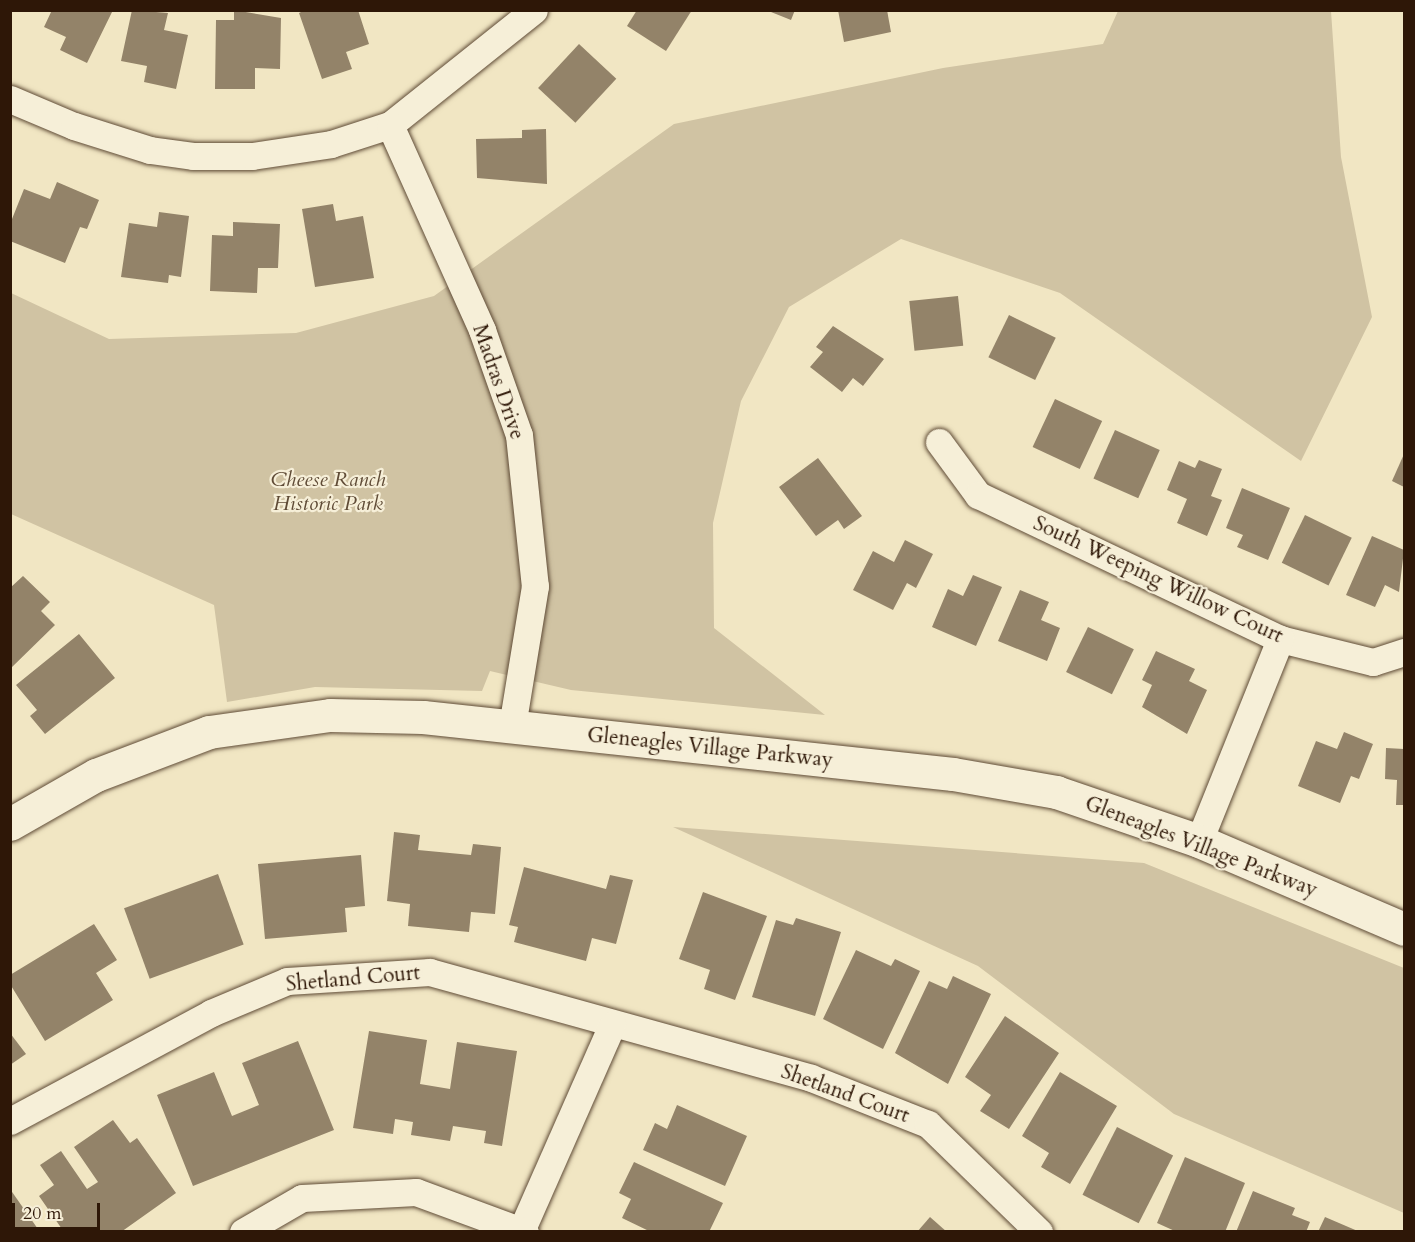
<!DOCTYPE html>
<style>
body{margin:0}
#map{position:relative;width:1415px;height:1242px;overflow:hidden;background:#f1e6c3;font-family:Cardo,serif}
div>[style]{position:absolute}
.green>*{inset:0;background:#d0c3a3}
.building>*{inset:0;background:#938369;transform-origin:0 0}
.roads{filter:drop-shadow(0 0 2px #5f4b36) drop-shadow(0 0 2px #5f4b36)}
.minor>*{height:27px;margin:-13.5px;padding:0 13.5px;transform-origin:13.5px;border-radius:13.5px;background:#f6efd8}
.tertiary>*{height:33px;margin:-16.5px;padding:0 16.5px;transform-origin:16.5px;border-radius:16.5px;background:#f6efd8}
span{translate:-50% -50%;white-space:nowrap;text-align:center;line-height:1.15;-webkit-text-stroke:4.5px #f6efd8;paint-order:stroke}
.street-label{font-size:21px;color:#2e1707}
.park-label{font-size:21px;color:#5f4b36;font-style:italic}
.frame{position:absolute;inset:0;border:12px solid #2e1707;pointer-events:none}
.scale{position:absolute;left:12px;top:1203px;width:88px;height:27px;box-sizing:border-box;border:3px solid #2e1707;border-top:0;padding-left:8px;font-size:18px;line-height:21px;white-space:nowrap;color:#2e1707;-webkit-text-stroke:4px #f6efd8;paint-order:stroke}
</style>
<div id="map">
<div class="green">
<div style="clip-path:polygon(1118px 11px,1331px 11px,1341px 157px,1372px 317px,1301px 461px,1060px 293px,901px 239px,789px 307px,741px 401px,713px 523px,714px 628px,825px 715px,571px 690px,490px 671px,482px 691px,315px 687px,227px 702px,214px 605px,11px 514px,11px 293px,109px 339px,296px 333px,434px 296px,674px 124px,943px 68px,1103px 44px)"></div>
<div style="clip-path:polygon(673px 827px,1144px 863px,1404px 968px,1404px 1213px,1174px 1114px,978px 966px)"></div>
</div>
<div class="building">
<div style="clip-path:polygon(52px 10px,113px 10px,87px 63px,60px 50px,66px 37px,44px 27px)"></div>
<div style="clip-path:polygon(132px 10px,168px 13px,164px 30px,188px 35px,176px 89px,144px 82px,147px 66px,121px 61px)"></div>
<div style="clip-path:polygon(234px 10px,281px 18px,280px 69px,255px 68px,255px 89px,215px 89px,216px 20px,234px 20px)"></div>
<div style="clip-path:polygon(305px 10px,358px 10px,369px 44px,346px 52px,352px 69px,322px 79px,299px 13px)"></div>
<div style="clip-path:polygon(637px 10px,692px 10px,666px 51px,627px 26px)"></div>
<div style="clip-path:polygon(766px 10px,795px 10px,791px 20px)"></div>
<div style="clip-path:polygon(838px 10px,887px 10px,891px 32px,844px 42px)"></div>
<div style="left:579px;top:44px;width:51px;height:60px;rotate:43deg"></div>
<div style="clip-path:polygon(546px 129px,547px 184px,477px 178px,476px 139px,522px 138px,522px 130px)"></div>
<div style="clip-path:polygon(57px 182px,99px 200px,87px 229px,80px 227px,65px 263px,10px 241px,10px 224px,24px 189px,50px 199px)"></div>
<div style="clip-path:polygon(333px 204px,336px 221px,363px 216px,374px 278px,315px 287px,302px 209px)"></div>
<div style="clip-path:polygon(159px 212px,189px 216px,181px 277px,169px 275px,168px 283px,121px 277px,129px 223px,157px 227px)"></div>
<div style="clip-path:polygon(233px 222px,280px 224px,278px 268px,258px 268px,257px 293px,210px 291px,212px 235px,233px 236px)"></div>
<div style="left:958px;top:296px;width:50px;height:49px;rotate:84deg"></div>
<div style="left:1009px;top:315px;width:52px;height:47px;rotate:26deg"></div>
<div style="clip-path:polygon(833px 326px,884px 359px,863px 386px,853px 378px,842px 392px,810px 367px,823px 352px,816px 347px)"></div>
<div style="left:1055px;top:399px;width:52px;height:53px;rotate:25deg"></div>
<div style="left:1115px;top:430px;width:49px;height:53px;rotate:24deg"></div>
<div style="clip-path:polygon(1404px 454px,1404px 487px,1392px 481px)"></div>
<div style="clip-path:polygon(818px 458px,862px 516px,844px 529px,838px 520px,816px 536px,779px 487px)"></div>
<div style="clip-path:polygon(1199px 460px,1222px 469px,1211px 496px,1222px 500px,1207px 536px,1177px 523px,1187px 499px,1167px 490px,1179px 461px,1195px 468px)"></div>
<div style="clip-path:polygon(1242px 488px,1290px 508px,1268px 560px,1237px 547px,1243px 535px,1226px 528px)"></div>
<div style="left:1305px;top:515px;width:52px;height:53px;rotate:26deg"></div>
<div style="clip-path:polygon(1372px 536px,1404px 550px,1399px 592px,1385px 585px,1375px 607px,1346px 595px)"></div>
<div style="clip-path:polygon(905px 540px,933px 554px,916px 588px,907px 583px,893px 610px,853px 590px,873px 551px,894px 562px)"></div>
<div style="clip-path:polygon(973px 575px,1002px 587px,976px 646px,932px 627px,948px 589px,963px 596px)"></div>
<div style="clip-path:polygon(23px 576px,50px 602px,41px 611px,55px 625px,10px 669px,10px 588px)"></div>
<div style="clip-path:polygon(1020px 590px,1049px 602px,1041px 620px,1060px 628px,1047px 661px,998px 641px)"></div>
<div style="left:1088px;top:627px;width:51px;height:50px;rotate:26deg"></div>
<div style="clip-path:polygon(79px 634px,115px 678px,45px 734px,30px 716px,37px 710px,16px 685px)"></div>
<div style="clip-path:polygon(1156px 651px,1195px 669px,1189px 681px,1207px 690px,1187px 734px,1142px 707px,1152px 685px,1142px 680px)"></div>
<div style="clip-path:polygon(1344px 732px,1373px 744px,1359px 779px,1351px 776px,1340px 803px,1298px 786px,1316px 741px,1337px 749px)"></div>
<div style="clip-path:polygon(1386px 748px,1404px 749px,1404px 805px,1396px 805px,1397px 780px,1385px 779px)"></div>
<div style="clip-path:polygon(394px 832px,420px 835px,418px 850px,471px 855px,473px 844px,501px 847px,495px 914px,471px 912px,469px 932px,408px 926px,410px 904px,387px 901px)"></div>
<div style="clip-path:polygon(361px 855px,365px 906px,345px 908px,347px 932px,265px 939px,258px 864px)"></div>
<div style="clip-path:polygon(524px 867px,606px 889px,610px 875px,633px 880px,616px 944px,592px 938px,586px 961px,514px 942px,518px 927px,509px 925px)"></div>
<div style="left:218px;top:874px;width:75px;height:100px;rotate:70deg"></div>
<div style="clip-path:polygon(703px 892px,767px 916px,735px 1000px,704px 989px,710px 970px,679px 959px)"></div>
<div style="clip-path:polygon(796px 918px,841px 932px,815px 1016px,752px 997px,776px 920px,793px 925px)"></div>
<div style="clip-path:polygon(94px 924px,117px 960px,96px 973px,113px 1000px,45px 1041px,10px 984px,10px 975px)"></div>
<div style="clip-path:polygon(856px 950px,891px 966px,895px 959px,920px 971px,883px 1049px,823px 1019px)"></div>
<div style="clip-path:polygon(953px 976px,991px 994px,948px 1084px,895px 1053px,929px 981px,947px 989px)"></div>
<div style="clip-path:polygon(1005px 1016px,1059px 1053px,1009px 1129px,980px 1111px,991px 1095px,965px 1077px)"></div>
<div style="clip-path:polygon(369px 1031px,427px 1040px,420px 1084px,450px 1089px,457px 1042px,517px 1051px,502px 1146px,484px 1143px,486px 1131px,453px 1126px,450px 1141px,411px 1135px,413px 1122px,395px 1119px,393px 1134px,353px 1128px)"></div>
<div style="clip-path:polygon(10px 1033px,26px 1054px,10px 1065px)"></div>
<div style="clip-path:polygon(298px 1041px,334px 1130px,193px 1186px,157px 1095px,214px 1072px,232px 1116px,259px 1105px,242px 1063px)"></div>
<div style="clip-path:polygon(1060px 1072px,1117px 1106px,1070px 1184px,1041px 1167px,1049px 1153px,1022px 1136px)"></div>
<div style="clip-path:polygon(677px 1105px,747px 1136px,725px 1186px,643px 1150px,655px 1123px,667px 1129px)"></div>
<div style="clip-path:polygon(113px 1120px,130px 1143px,137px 1138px,176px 1193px,121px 1232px,64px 1232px,39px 1196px,54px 1185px,40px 1165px,61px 1151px,87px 1189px,98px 1182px,74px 1147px)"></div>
<div style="left:1117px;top:1127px;width:63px;height:76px;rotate:27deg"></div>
<div style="clip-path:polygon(1185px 1157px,1245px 1183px,1225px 1232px,1177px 1232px,1157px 1223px)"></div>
<div style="clip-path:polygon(634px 1162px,723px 1203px,709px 1232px,651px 1232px,622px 1218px,631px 1199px,619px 1193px)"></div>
<div style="clip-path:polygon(10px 1189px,40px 1232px,10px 1232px)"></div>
<div style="clip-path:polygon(1253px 1191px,1295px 1208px,1292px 1215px,1310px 1222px,1306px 1232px,1236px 1232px)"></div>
<div style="clip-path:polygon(930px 1217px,947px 1232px,917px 1232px)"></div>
<div style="clip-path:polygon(1325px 1217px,1360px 1232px,1318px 1232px)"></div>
</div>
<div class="roads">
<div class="minor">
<div style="left:10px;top:99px;width:69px;rotate:22.9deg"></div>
<div style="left:74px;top:126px;width:80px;rotate:17.5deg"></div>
<div style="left:150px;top:150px;width:43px;rotate:7.9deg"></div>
<div style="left:193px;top:156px;width:59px"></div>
<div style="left:252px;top:156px;width:80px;rotate:-8.6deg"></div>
<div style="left:331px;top:144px;width:62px;rotate:-17.9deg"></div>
<div style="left:390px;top:125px;width:184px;rotate:-38.6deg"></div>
<div style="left:390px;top:125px;width:225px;rotate:65.8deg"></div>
<div style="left:482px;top:330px;width:111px;rotate:70.6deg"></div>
<div style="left:519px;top:435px;width:152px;rotate:84deg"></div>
<div style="left:535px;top:586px;width:142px;rotate:99.3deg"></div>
<div style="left:939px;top:442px;width:66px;rotate:53.7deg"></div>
<div style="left:978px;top:495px;width:335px;rotate:25.5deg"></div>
<div style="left:1280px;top:639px;width:96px;rotate:13.9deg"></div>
<div style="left:1373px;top:662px;width:33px;rotate:-18deg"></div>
<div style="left:1199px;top:841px;width:218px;rotate:-68.1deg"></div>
<div style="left:10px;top:1121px;width:228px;rotate:-28.2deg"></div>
<div style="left:211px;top:1013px;width:82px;rotate:-22.8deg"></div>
<div style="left:287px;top:981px;width:143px;rotate:-3.6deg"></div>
<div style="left:430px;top:972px;width:395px;rotate:15.5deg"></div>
<div style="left:811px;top:1078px;width:126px;rotate:21.5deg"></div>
<div style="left:928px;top:1124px;width:155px;rotate:44.2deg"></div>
<div style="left:522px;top:1229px;width:223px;rotate:-66.2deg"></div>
<div style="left:243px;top:1232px;width:68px;rotate:-30deg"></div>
<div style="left:302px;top:1198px;width:114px;rotate:-3deg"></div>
<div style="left:416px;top:1192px;width:116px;rotate:20.2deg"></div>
</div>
<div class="tertiary">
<div style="left:10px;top:824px;width:99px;rotate:-29.7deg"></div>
<div style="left:96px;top:775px;width:121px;rotate:-20.8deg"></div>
<div style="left:209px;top:732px;width:122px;rotate:-8deg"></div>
<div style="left:330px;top:715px;width:93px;rotate:1.2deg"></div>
<div style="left:423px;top:717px;width:533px;rotate:6.14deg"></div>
<div style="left:953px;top:774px;width:105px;rotate:9.9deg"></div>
<div style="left:1056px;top:792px;width:151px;rotate:18.9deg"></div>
<div style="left:1199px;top:841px;width:223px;rotate:23.2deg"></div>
</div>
</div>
<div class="street-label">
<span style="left:498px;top:382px;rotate:71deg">Madras Drive</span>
<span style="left:1158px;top:580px;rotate:25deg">South Weeping Willow Court</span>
<span style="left:710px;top:748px;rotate:6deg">Gleneagles Village Parkway</span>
<span style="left:1201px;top:847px;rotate:21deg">Gleneagles Village Parkway</span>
<span style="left:353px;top:979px;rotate:-5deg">Shetland Court</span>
<span style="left:845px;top:1094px;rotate:20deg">Shetland Court</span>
</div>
<div class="park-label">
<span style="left:328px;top:492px">Cheese Ranch<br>Historic Park</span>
</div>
<div class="frame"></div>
<div class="scale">20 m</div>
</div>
